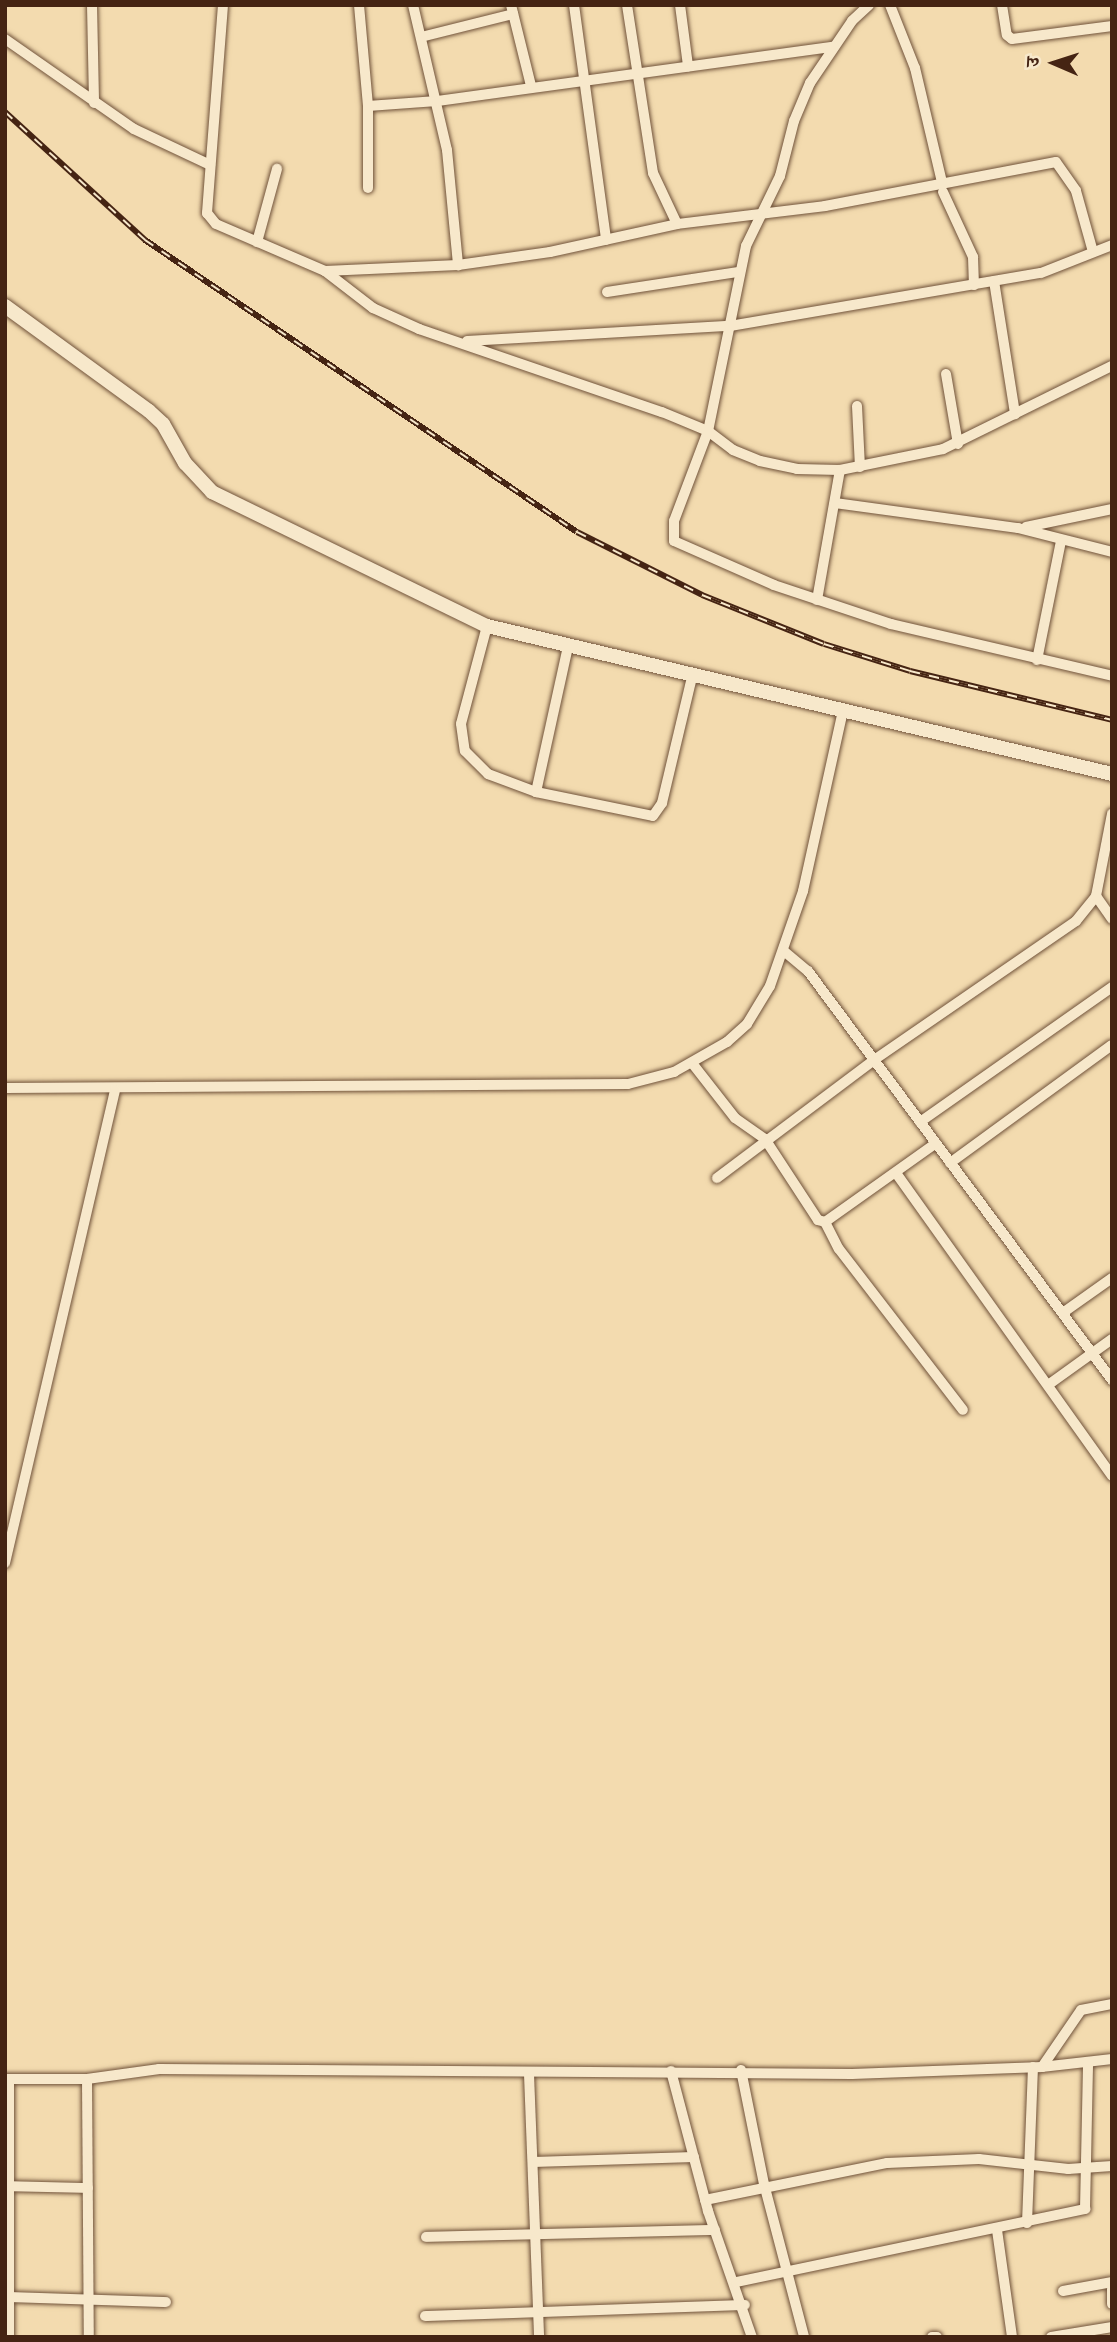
<!DOCTYPE html>
<meta charset="utf-8">
<style>
body{margin:0}
#map{position:relative;width:1117px;height:2342px;overflow:hidden;background:#f3dbaf;font-family:"IM FELL Great Primer","Noto Serif Devanagari",serif}
div>[style]{position:absolute}
.roads{filter:drop-shadow(0 0 2px #70523a) drop-shadow(0 0 2px #70523a)}
.street>*{height:10px;margin:-5px;padding:0 5px;transform-origin:5px;border-radius:5px;background:#f7e8cb}
.secondary>*{height:14px;margin:-7px;padding:0 7px;transform-origin:7px;border-radius:7px;background:#f7e8cb}
.rail>*{height:6px;margin-top:-3px;transform-origin:0;background:repeating-linear-gradient(90deg,#f7e8cb 0 10px,#452413 0 20px);box-sizing:border-box;border-block:2px solid #452413}
span{translate:-50% -50%;white-space:nowrap;text-align:center;line-height:1.15;-webkit-text-stroke:5px #f7e8cb;paint-order:stroke}
.frame{position:absolute;inset:0;border:7px solid #452413;pointer-events:none}
.north{position:absolute;left:1019px;top:28px;width:70px;height:70px;-webkit-text-stroke:5px #f7e8cb;paint-order:stroke;rotate:273deg;font-size:19px;font-weight:700;line-height:28px;text-align:center;color:#452413}
.north::after{content:'';display:block;margin:auto;width:24px;height:32px;background:#452413;clip-path:polygon(50% 0,100% 100%,50% 72%,0 100%)}
</style>
<div id="map">
<div class="roads">
<div class="street">
<div style="left:92px;top:5px;width:98px;rotate:88.8deg"></div>
<div style="left:223px;top:5px;width:209px;rotate:94.4deg"></div>
<div style="left:207px;top:213px;width:14px;rotate:51deg"></div>
<div style="left:216px;top:224px;width:119px;rotate:23.3deg"></div>
<div style="left:325px;top:271px;width:133px;rotate:-2.6deg"></div>
<div style="left:458px;top:265px;width:93px;rotate:-8deg"></div>
<div style="left:550px;top:252px;width:130px;rotate:-12.4deg"></div>
<div style="left:677px;top:224px;width:149px;rotate:-6.9deg"></div>
<div style="left:825px;top:206px;width:235px;rotate:-10.8deg"></div>
<div style="left:1056px;top:162px;width:35px;rotate:55deg"></div>
<div style="left:1076px;top:191px;width:63px;rotate:74.4deg"></div>
<div style="left:359px;top:5px;width:101px;rotate:84.9deg"></div>
<div style="left:368px;top:106px;width:82px;rotate:90deg"></div>
<div style="left:413px;top:5px;width:149px;rotate:76.8deg"></div>
<div style="left:447px;top:150px;width:116px;rotate:84.5deg"></div>
<div style="left:511px;top:5px;width:83px;rotate:76.1deg"></div>
<div style="left:574px;top:5px;width:237px;rotate:82.2deg"></div>
<div style="left:627px;top:5px;width:170px;rotate:81.2deg"></div>
<div style="left:653px;top:173px;width:56px;rotate:64.8deg"></div>
<div style="left:680px;top:5px;width:62px;rotate:82.5deg"></div>
<div style="left:869px;top:5px;width:23px;rotate:137deg"></div>
<div style="left:852px;top:21px;width:75px;rotate:124.1deg"></div>
<div style="left:810px;top:83px;width:41px;rotate:112.8deg"></div>
<div style="left:794px;top:121px;width:57px;rotate:104.3deg"></div>
<div style="left:780px;top:176px;width:78px;rotate:115.9deg"></div>
<div style="left:746px;top:246px;width:189px;rotate:101.6deg"></div>
<div style="left:708px;top:431px;width:96px;rotate:110.7deg"></div>
<div style="left:674px;top:521px;width:20px;rotate:90deg"></div>
<div style="left:674px;top:541px;width:109px;rotate:23.7deg"></div>
<div style="left:774px;top:585px;width:123px;rotate:18.4deg"></div>
<div style="left:891px;top:624px;width:227px;rotate:13.2deg"></div>
<div style="left:890px;top:5px;width:68px;rotate:68.4deg"></div>
<div style="left:915px;top:68px;width:117px;rotate:76.7deg"></div>
<div style="left:1002px;top:5px;width:30px;rotate:81deg"></div>
<div style="left:1007px;top:35px;width:6px;rotate:39deg"></div>
<div style="left:1012px;top:39px;width:101px;rotate:-7.4deg"></div>
<div style="left:421px;top:37px;width:95px;rotate:-14deg"></div>
<div style="left:5px;top:39px;width:157px;rotate:34.9deg"></div>
<div style="left:134px;top:129px;width:84px;rotate:25.3deg"></div>
<div style="left:368px;top:106px;width:69px;rotate:-4.1deg"></div>
<div style="left:437px;top:101px;width:400px;rotate:-7.8deg"></div>
<div style="left:943px;top:192px;width:72px;rotate:65.2deg"></div>
<div style="left:973px;top:257px;width:28px;rotate:88deg"></div>
<div style="left:257px;top:242px;width:76px;rotate:-74.7deg"></div>
<div style="left:325px;top:271px;width:61px;rotate:37.6deg"></div>
<div style="left:373px;top:308px;width:51px;rotate:24.5deg"></div>
<div style="left:419px;top:329px;width:257px;rotate:18.9deg"></div>
<div style="left:662px;top:412px;width:50px;rotate:22.4deg"></div>
<div style="left:708px;top:431px;width:31px;rotate:37deg"></div>
<div style="left:733px;top:450px;width:29px;rotate:22deg"></div>
<div style="left:760px;top:461px;width:38px;rotate:12deg"></div>
<div style="left:797px;top:469px;width:43px;rotate:1.3deg"></div>
<div style="left:840px;top:470px;width:105px;rotate:-11.5deg"></div>
<div style="left:943px;top:449px;width:188px;rotate:-26.2deg"></div>
<div style="left:994px;top:281px;width:135px;rotate:81deg"></div>
<div style="left:607px;top:292px;width:133px;rotate:-8.7deg"></div>
<div style="left:467px;top:341px;width:263px;rotate:-3.3deg"></div>
<div style="left:730px;top:326px;width:315px;rotate:-9.7deg"></div>
<div style="left:1041px;top:273px;width:76px;rotate:-21.5deg"></div>
<div style="left:946px;top:374px;width:71px;rotate:80.3deg"></div>
<div style="left:857px;top:406px;width:61px;rotate:87.2deg"></div>
<div style="left:835px;top:503px;width:185px;rotate:7.8deg"></div>
<div style="left:1018px;top:528px;width:97px;rotate:14.3deg"></div>
<div style="left:1026px;top:527px;width:88px;rotate:-11.8deg"></div>
<div style="left:817px;top:600px;width:132px;rotate:-80deg"></div>
<div style="left:487px;top:626px;width:101px;rotate:104.9deg"></div>
<div style="left:461px;top:724px;width:27px;rotate:82deg"></div>
<div style="left:465px;top:751px;width:33px;rotate:45deg"></div>
<div style="left:488px;top:774px;width:51px;rotate:20.6deg"></div>
<div style="left:536px;top:792px;width:119px;rotate:11.6deg"></div>
<div style="left:653px;top:816px;width:16px;rotate:-55deg"></div>
<div style="left:662px;top:803px;width:130px;rotate:-76.6deg"></div>
<div style="left:1037px;top:660px;width:121px;rotate:-78.6deg"></div>
<div style="left:536px;top:792px;width:149px;rotate:-77.6deg"></div>
<div style="left:1096px;top:896px;width:28px;rotate:55deg"></div>
<div style="left:785px;top:952px;width:30px;rotate:40deg"></div>
<div style="left:808px;top:971px;width:510px;rotate:53.38deg"></div>
<div style="left:692px;top:1063px;width:70px;rotate:52deg"></div>
<div style="left:735px;top:1118px;width:37px;rotate:35deg"></div>
<div style="left:765px;top:1139px;width:97px;rotate:56.8deg"></div>
<div style="left:818px;top:1220px;width:7px;rotate:16deg"></div>
<div style="left:825px;top:1222px;width:136px;rotate:-35.4deg"></div>
<div style="left:5px;top:1088px;width:623px;rotate:-0.37deg"></div>
<div style="left:628px;top:1084px;width:48px;rotate:-14.6deg"></div>
<div style="left:674px;top:1072px;width:61px;rotate:-29.5deg"></div>
<div style="left:727px;top:1042px;width:27px;rotate:-42deg"></div>
<div style="left:747px;top:1024px;width:44px;rotate:-58.8deg"></div>
<div style="left:770px;top:986px;width:101px;rotate:-70.8deg"></div>
<div style="left:803px;top:891px;width:184px;rotate:-77.5deg"></div>
<div style="left:920px;top:1122px;width:235px;rotate:-35.1deg"></div>
<div style="left:950px;top:1163px;width:200px;rotate:-36.1deg"></div>
<div style="left:896px;top:1173px;width:372px;rotate:54.5deg"></div>
<div style="left:717px;top:1178px;width:196px;rotate:-36.9deg"></div>
<div style="left:874px;top:1060px;width:245px;rotate:-34.5deg"></div>
<div style="left:1076px;top:921px;width:32px;rotate:-51deg"></div>
<div style="left:1096px;top:896px;width:84px;rotate:-79deg"></div>
<div style="left:825px;top:1222px;width:30px;rotate:63deg"></div>
<div style="left:839px;top:1249px;width:203px;rotate:52.4deg"></div>
<div style="left:1064px;top:1312px;width:59px;rotate:-35.3deg"></div>
<div style="left:1048px;top:1385px;width:79px;rotate:-35.7deg"></div>
<div style="left:5px;top:1563px;width:486px;rotate:-76.9deg"></div>
<div style="left:1042px;top:2067px;width:70px;rotate:-6.5deg"></div>
<div style="left:741px;top:2070px;width:116px;rotate:78.6deg"></div>
<div style="left:764px;top:2184px;width:158px;rotate:75.3deg"></div>
<div style="left:671px;top:2071px;width:145px;rotate:75.2deg"></div>
<div style="left:708px;top:2211px;width:133px;rotate:70.8deg"></div>
<div style="left:529px;top:2074px;width:263px;rotate:87.8deg"></div>
<div style="left:5px;top:2079px;width:82px"></div>
<div style="left:87px;top:2079px;width:258px;rotate:89.6deg"></div>
<div style="left:87px;top:2079px;width:73px;rotate:-7.9deg"></div>
<div style="left:159px;top:2069px;width:693px;rotate:0.41deg"></div>
<div style="left:852px;top:2074px;width:190px;rotate:-2.1deg"></div>
<div style="left:1042px;top:2067px;width:69px;rotate:-55.6deg"></div>
<div style="left:1081px;top:2010px;width:32px;rotate:-11deg"></div>
<div style="left:533px;top:2162px;width:161px;rotate:-1.8deg"></div>
<div style="left:6px;top:2186px;width:82px;rotate:1.4deg"></div>
<div style="left:705px;top:2200px;width:186px;rotate:-11.5deg"></div>
<div style="left:887px;top:2163px;width:92px;rotate:-2.5deg"></div>
<div style="left:979px;top:2159px;width:90px;rotate:6.4deg"></div>
<div style="left:1068px;top:2169px;width:44px;rotate:-3.9deg"></div>
<div style="left:1027px;top:2223px;width:156px;rotate:-87.8deg"></div>
<div style="left:997px;top:2230px;width:108px;rotate:82deg"></div>
<div style="left:426px;top:2237px;width:289px;rotate:-1.4deg"></div>
<div style="left:736px;top:2282px;width:357px;rotate:-11.8deg"></div>
<div style="left:1085px;top:2209px;width:147px;rotate:-88.8deg"></div>
<div style="left:1112px;top:2289px;width:15px;rotate:90deg"></div>
<div style="left:1063px;top:2291px;width:50px;rotate:-10.4deg"></div>
<div style="left:6px;top:2297px;width:160px;rotate:1.8deg"></div>
<div style="left:425px;top:2316px;width:320px;rotate:-2deg"></div>
<div style="left:9px;top:2337px;width:258px;rotate:-90deg"></div>
<div style="left:932px;top:2337px;width:5px"></div>
<div style="left:1051px;top:2337px;width:62px;rotate:-9.3deg"></div>
</div>
<div class="secondary">
<div style="left:5px;top:306px;width:178px;rotate:36.1deg"></div>
<div style="left:149px;top:411px;width:19px;rotate:43deg"></div>
<div style="left:163px;top:424px;width:45px;rotate:60.6deg"></div>
<div style="left:185px;top:463px;width:40px;rotate:47deg"></div>
<div style="left:212px;top:492px;width:306px;rotate:26deg"></div>
<div style="left:487px;top:626px;width:642px;rotate:13.32deg"></div>
</div>
</div>
<div class="rail">
<div style="left:5px;top:112px;width:190px;rotate:42.4deg"></div>
<div style="left:145px;top:240px;width:521px;rotate:34.06deg"></div>
<div style="left:577px;top:532px;width:140px;rotate:26.7deg"></div>
<div style="left:702px;top:595px;width:131px;rotate:21.9deg"></div>
<div style="left:824px;top:644px;width:90px;rotate:17.4deg"></div>
<div style="left:910px;top:671px;width:208px;rotate:13.6deg"></div>
</div>
<div class="frame"></div>
<div class="north">उ</div>
</div>
